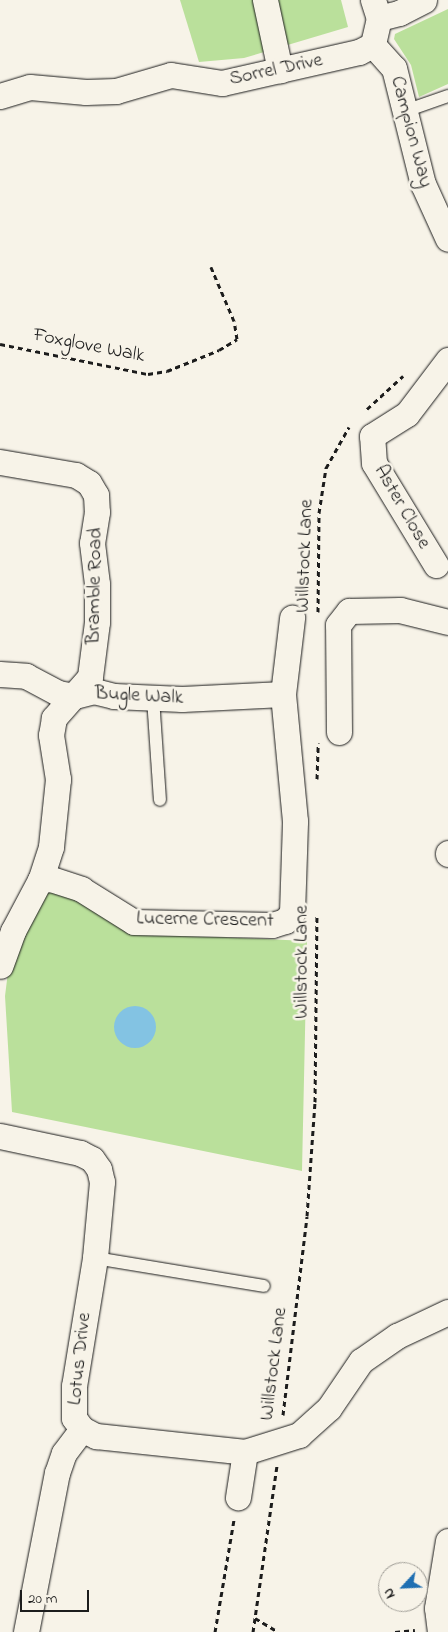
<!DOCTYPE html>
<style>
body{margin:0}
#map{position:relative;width:448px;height:1632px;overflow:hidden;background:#f7f3e8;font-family:"Indie Flower",sans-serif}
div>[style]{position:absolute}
.green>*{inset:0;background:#bae09b}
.water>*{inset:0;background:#83c3e3}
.round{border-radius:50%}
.path>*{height:3px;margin-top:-1.5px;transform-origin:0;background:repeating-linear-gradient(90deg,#1c1c1c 0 5px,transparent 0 9px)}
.roads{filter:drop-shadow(0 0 1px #1c1c1c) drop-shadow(0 0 1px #1c1c1c)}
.service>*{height:12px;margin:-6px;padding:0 6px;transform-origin:6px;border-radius:6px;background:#f7f3e8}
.minor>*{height:25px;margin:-12.5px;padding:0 12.5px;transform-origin:12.5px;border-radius:12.5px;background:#f7f3e8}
span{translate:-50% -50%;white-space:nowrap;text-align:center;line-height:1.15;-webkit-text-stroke:5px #f7f3e8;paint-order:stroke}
.street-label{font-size:20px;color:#1c1c1c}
.north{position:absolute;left:378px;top:1562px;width:50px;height:50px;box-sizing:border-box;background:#f7f3e8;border:1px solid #9f9d96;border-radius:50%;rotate:245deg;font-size:14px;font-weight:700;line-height:20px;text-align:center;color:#1c1c1c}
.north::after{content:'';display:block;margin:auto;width:18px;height:22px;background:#1f6fb2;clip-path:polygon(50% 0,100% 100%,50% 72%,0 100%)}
.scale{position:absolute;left:20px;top:1590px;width:69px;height:22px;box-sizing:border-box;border:2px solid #1c1c1c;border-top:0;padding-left:6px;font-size:15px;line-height:18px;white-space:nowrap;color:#1c1c1c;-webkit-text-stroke:4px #f7f3e8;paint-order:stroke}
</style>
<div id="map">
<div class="green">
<div style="clip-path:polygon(180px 0,341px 0,348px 27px,244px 58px,199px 62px)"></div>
<div style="clip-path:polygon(448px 9px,448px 84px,419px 97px,411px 65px,394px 39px,395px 34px)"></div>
<div style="clip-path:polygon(47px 890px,82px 901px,130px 933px,307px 941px,302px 1171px,12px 1112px,5px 996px,8px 972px,15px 947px)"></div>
</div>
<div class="water">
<div class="round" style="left:114px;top:1006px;width:42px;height:42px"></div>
</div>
<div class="path">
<div style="left:0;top:344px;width:151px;rotate:11.5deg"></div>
<div style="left:148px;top:374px;width:19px;rotate:-9deg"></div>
<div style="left:167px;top:371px;width:56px;rotate:-22deg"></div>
<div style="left:219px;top:350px;width:21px;rotate:-31deg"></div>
<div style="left:237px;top:339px;width:18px;rotate:-99deg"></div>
<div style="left:234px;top:321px;width:59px;rotate:-113.1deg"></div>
<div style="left:367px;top:409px;width:49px;rotate:-42.5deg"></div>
<div style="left:318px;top:612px;width:99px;rotate:-89.4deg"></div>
<div style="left:319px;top:513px;width:46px;rotate:-81.2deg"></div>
<div style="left:326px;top:468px;width:47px;rotate:-60.7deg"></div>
<div style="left:317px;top:779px;width:36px;rotate:-88deg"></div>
<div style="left:283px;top:1415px;width:200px;rotate:-83.1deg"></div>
<div style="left:307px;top:1216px;width:114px;rotate:-86deg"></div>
<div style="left:315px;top:1102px;width:186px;rotate:-89.4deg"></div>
<div style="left:255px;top:1618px;width:27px;rotate:31deg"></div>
<div style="left:215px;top:1632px;width:114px;rotate:-80.4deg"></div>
<div style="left:253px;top:1632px;width:168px;rotate:-81.8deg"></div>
<div style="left:395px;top:1632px;width:20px;rotate:-6deg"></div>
</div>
<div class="roads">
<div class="service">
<div style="left:405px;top:111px;width:46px;rotate:-19.2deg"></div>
<div style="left:153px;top:698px;width:102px;rotate:86.1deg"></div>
<div style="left:95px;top:1258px;width:171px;rotate:9.4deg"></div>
</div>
<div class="minor">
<div style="left:265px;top:0;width:72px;rotate:77.9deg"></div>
<div style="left:373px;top:0;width:19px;rotate:72deg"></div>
<div style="left:379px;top:18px;width:28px;rotate:103deg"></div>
<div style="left:373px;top:45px;width:31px;rotate:48deg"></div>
<div style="left:394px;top:68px;width:120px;rotate:76deg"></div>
<div style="left:423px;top:184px;width:60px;rotate:65.6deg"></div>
<div style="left:379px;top:18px;width:21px;rotate:-14deg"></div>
<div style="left:399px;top:13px;width:28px;rotate:-27deg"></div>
<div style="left:0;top:96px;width:31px;rotate:-17deg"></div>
<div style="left:30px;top:87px;width:56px;rotate:5.1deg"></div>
<div style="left:86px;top:92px;width:30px;rotate:-2deg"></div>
<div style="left:116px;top:91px;width:57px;rotate:-16.2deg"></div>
<div style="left:171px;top:75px;width:52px;rotate:8.9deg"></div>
<div style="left:222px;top:83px;width:140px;rotate:-12.8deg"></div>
<div style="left:359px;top:52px;width:16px;rotate:-27deg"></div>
<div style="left:0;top:462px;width:77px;rotate:9.7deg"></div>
<div style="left:76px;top:475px;width:15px;rotate:32deg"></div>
<div style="left:89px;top:483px;width:14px;rotate:60deg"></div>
<div style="left:96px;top:495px;width:17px;rotate:87deg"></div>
<div style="left:97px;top:512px;width:31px;rotate:99deg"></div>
<div style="left:92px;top:543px;width:41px;rotate:83deg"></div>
<div style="left:97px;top:584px;width:38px;rotate:90deg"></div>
<div style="left:97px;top:622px;width:55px;rotate:97.3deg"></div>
<div style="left:90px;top:677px;width:55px;rotate:131.3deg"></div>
<div style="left:54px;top:718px;width:17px;rotate:100deg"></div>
<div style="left:51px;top:735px;width:45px;rotate:81deg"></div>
<div style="left:58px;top:779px;width:68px;rotate:95.9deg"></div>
<div style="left:51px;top:847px;width:35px;rotate:108deg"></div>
<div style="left:40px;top:880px;width:58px;rotate:117.9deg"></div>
<div style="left:13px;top:931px;width:37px;rotate:110deg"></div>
<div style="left:436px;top:565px;width:119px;rotate:-121.3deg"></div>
<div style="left:374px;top:463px;width:27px;rotate:-94deg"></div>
<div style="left:372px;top:436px;width:41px;rotate:-32.2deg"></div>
<div style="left:407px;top:414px;width:68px;rotate:-52.8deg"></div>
<div style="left:0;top:674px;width:26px;rotate:4deg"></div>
<div style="left:26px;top:676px;width:36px;rotate:28deg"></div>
<div style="left:58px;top:693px;width:17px;rotate:10deg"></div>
<div style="left:75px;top:696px;width:20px;rotate:-15deg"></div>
<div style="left:94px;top:691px;width:21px;rotate:14deg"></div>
<div style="left:114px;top:696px;width:68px;rotate:2.5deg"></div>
<div style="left:182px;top:699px;width:101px;rotate:-2.8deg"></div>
<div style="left:339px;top:732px;width:107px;rotate:-90.5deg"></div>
<div style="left:338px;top:625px;width:18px;rotate:-52deg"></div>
<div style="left:349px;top:611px;width:51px;rotate:-1.1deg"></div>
<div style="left:400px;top:610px;width:49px;rotate:14deg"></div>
<div style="left:448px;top:854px;width:1px;rotate:-90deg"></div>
<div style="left:40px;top:880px;width:11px;rotate:-5deg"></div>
<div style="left:51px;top:879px;width:32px;rotate:18deg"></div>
<div style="left:81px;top:889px;width:62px;rotate:31.9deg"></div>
<div style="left:134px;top:922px;width:138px;rotate:1.2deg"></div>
<div style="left:272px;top:925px;width:14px;rotate:-17deg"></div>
<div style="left:285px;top:921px;width:11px;rotate:-49deg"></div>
<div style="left:292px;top:913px;width:92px;rotate:-88.1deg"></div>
<div style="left:295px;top:821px;width:128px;rotate:-95.4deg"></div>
<div style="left:283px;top:694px;width:77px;rotate:-83.2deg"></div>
<div style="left:0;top:1136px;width:82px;rotate:12deg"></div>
<div style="left:80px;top:1153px;width:13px;rotate:27deg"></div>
<div style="left:92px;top:1159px;width:12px;rotate:55deg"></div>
<div style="left:99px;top:1169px;width:13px;rotate:77deg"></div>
<div style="left:102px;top:1182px;width:76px;rotate:95.3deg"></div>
<div style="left:95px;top:1258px;width:130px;rotate:99.3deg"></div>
<div style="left:74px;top:1386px;width:32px;rotate:90deg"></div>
<div style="left:74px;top:1418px;width:14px;rotate:54deg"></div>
<div style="left:82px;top:1429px;width:16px;rotate:27deg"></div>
<div style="left:96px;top:1436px;width:150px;rotate:6.1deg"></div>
<div style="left:245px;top:1452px;width:46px;rotate:98.8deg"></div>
<div style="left:245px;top:1452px;width:57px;rotate:-17.5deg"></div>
<div style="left:299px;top:1435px;width:40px;rotate:-42deg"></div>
<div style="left:329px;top:1408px;width:57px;rotate:-55.8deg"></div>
<div style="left:361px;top:1361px;width:44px;rotate:-34.8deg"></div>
<div style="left:397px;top:1336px;width:56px;rotate:-25.2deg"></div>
<div style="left:26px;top:1632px;width:162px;rotate:-79deg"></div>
<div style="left:57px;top:1473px;width:21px;rotate:-71deg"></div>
<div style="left:64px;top:1453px;width:30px;rotate:-53deg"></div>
<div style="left:440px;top:1632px;width:24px;rotate:-97deg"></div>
<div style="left:437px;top:1608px;width:68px;rotate:-80.7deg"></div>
</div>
</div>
<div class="street-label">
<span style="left:276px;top:70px;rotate:-12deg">Sorrel Drive</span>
<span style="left:411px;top:132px;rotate:75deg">Campion Way</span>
<span style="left:89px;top:346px;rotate:11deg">Foxglove Walk</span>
<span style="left:402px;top:507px;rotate:60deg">Aster Close</span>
<span style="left:305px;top:556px;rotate:-88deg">Willstock Lane</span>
<span style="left:95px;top:586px;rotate:-89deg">Bramble Road</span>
<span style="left:139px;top:696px;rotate:3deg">Bugle Walk</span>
<span style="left:205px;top:920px;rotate:1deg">Lucerne Crescent</span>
<span style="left:302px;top:962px;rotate:-90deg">Willstock Lane</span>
<span style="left:80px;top:1359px;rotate:-84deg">Lotus Drive</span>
<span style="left:274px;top:1364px;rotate:-83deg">Willstock Lane</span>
</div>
<div class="north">N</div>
<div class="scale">20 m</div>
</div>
